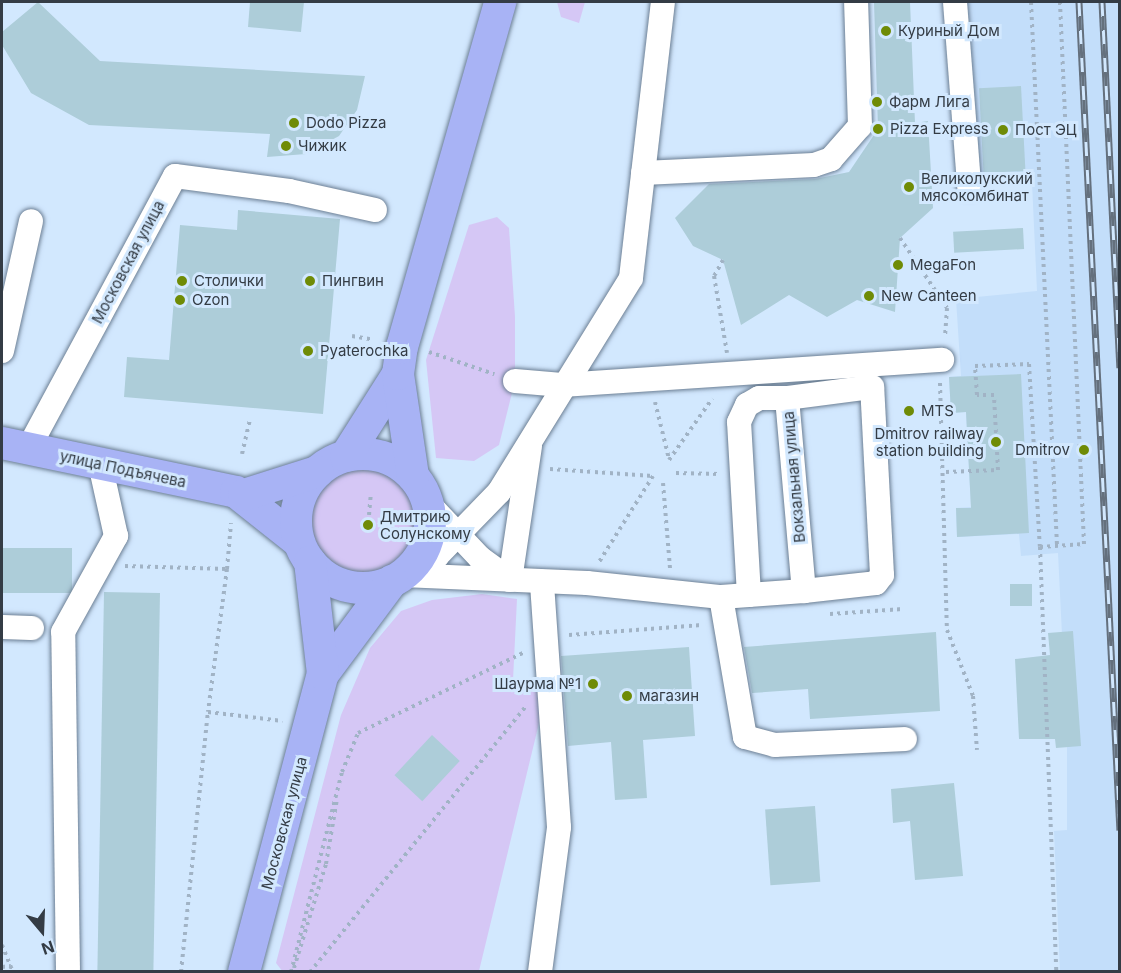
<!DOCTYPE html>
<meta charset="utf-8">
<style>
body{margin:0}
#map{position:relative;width:1121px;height:973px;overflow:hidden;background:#d2e8fe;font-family:Inter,sans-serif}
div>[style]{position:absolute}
.built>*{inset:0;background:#c3defa}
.green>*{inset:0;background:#d5c7f5}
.round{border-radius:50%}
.building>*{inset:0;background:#adcdd9;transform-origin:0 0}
.path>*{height:4px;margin-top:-2px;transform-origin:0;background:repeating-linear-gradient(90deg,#a1b3c5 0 3px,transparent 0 7.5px)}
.roads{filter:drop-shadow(0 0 2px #6c7f94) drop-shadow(0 0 2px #6c7f94)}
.minor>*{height:24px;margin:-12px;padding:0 12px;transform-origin:12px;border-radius:12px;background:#fff}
.major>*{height:32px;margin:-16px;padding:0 16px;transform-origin:16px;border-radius:16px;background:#a8b3f5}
.major>.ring{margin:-16px;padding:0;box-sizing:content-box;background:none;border:32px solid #a8b3f5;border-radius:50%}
.rail>*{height:7px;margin-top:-3.5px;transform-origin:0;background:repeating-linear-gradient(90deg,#d2e8fe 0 14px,#64707d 0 28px);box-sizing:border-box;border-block:2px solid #64707d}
.dots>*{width:16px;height:16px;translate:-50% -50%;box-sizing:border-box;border:3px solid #d2e8fe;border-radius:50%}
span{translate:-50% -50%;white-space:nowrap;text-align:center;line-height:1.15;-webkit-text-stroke:6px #d2e8fe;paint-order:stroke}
.poi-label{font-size:15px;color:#343c45}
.left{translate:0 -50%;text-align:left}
.right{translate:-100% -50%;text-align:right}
.street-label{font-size:15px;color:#343c45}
.frame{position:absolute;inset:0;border:3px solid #343c45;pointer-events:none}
.north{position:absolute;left:12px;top:901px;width:60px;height:60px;-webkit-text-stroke:4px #d2e8fe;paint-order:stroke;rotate:161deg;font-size:16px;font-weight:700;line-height:24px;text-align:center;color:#343c45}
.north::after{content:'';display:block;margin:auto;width:21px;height:27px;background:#343c45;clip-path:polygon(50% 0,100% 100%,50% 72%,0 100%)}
</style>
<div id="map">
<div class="built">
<div style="clip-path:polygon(966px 2px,1119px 2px,1119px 971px,1060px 971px,1054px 831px,1067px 830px,1067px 737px,1058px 553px,1021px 556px,1019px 534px,957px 537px,956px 508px,971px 507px,966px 412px,951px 413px,949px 377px,961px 376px,956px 299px,1037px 291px,1032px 183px,979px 186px)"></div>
</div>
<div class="green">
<div style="clip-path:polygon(557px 2px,585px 2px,579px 23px,561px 17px)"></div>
<div style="clip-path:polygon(497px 217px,509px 228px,515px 317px,515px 381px,499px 445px,474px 461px,436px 458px,426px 360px,469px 225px)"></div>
<div class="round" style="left:304px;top:462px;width:118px;height:118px"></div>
<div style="clip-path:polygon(482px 594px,517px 599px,513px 680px,548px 686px,479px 971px,283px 972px,276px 963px,341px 715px,370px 648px,401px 611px,432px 600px)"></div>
</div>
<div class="building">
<div style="clip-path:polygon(38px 2px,100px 61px,365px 76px,357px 110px,339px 136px,306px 154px,267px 157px,270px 134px,89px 125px,31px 93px,2px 45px,2px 32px)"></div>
<div style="clip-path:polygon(250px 2px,304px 2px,301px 32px,248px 27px)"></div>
<div style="clip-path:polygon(874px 2px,910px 2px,915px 123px,928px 121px,933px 208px,900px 238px,895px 312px,857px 300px,827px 317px,789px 295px,741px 325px,723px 260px,693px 246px,675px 218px,709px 184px,815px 179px,849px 172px,878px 129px)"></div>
<div style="left:1021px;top:86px;width:85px;height:42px;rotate:87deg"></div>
<div style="clip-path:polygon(238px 210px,340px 219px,323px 414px,124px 397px,127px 357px,169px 360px,180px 225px,237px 230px)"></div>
<div style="left:1023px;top:228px;width:21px;height:70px;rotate:87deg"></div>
<div style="clip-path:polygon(1021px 374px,1029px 533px,957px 537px,956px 508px,971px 508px,966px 412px,951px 413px,949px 377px)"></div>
<div style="left:2px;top:548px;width:70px;height:45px"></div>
<div style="left:1032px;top:584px;width:22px;height:22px;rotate:90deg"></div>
<div style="left:104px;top:592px;width:56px;height:380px;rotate:1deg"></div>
<div style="clip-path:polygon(1073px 631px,1081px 746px,1056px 748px,1055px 739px,1019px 739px,1015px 659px,1050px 655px,1048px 633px)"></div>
<div style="clip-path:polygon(936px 632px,940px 711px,810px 719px,808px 689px,752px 693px,744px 647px)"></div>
<div style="clip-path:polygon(689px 647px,695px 736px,643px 740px,647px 798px,615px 800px,611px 742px,568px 746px,561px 656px)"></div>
<div style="left:432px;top:735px;width:38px;height:55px;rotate:43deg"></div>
<div style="clip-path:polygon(954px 783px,963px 876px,915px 880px,910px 821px,893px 823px,891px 789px)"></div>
<div style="left:815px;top:806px;width:76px;height:50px;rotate:86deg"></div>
</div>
<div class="path">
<div style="left:1031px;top:2px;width:545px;rotate:87.26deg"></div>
<div style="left:900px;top:238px;width:84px;rotate:56.1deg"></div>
<div style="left:947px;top:308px;width:28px;rotate:94deg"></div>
<div style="left:723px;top:260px;width:18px;rotate:119deg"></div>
<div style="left:714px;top:276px;width:78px;rotate:80.4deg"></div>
<div style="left:352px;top:336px;width:22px;rotate:10deg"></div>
<div style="left:429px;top:352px;width:69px;rotate:18.7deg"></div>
<div style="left:940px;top:383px;width:247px;rotate:88.4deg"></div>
<div style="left:947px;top:630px;width:71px;rotate:68.5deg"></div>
<div style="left:973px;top:696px;width:54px;rotate:85.8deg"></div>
<div style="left:655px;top:402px;width:59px;rotate:76.2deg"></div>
<div style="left:242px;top:454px;width:36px;rotate:-77deg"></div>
<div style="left:669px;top:460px;width:75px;rotate:-54.8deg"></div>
<div style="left:550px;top:469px;width:103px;rotate:3.9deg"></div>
<div style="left:653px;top:476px;width:102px;rotate:122.1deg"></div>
<div style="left:946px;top:472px;width:52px;rotate:-2.2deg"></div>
<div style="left:998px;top:470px;width:75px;rotate:-93.1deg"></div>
<div style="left:994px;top:395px;width:17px;rotate:180deg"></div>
<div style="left:977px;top:395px;width:29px;rotate:-94deg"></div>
<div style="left:975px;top:366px;width:54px;rotate:-2.1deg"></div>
<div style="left:1029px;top:364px;width:183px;rotate:86.6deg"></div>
<div style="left:1040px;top:547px;width:44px;rotate:-3.9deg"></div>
<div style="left:1084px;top:544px;width:543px;rotate:-92.54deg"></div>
<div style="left:676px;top:473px;width:44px;rotate:1.3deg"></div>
<div style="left:663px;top:483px;width:86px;rotate:85.3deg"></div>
<div style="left:369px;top:515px;width:22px;rotate:-85deg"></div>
<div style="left:1040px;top:547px;width:425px;rotate:87.8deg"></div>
<div style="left:125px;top:566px;width:102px;rotate:1.7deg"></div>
<div style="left:227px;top:569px;width:46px;rotate:-85deg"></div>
<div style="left:227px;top:569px;width:144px;rotate:97.6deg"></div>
<div style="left:208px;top:712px;width:75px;rotate:6.9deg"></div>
<div style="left:830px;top:614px;width:73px;rotate:-3.9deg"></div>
<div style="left:569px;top:635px;width:133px;rotate:-4.3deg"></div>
<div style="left:2px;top:945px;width:29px;rotate:68deg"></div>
<div style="left:2px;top:967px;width:9px;rotate:-6deg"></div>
<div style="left:294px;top:968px;width:109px;rotate:-72.9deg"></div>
<div style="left:326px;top:864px;width:66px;rotate:-80.4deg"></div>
<div style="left:181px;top:972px;width:261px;rotate:-84.1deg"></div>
<div style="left:291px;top:972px;width:206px;rotate:-75.7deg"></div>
<div style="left:342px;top:772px;width:42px;rotate:-67.7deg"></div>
<div style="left:358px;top:733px;width:186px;rotate:-25.9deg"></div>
<div style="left:310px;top:972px;width:344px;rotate:-50.9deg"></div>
</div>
<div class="roads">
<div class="minor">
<div style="left:955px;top:2px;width:185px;rotate:85.6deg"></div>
<div style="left:643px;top:173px;width:171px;rotate:-2.7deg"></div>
<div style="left:814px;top:165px;width:18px;rotate:-19deg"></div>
<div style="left:831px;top:159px;width:44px;rotate:-48.7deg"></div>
<div style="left:860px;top:126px;width:124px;rotate:-91.8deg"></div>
<div style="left:2px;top:351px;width:133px;rotate:-77.4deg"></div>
<div style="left:515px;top:381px;width:47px;rotate:4.9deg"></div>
<div style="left:562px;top:385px;width:381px;rotate:-3.8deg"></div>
<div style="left:28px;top:449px;width:310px;rotate:-61.7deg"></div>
<div style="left:175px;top:176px;width:115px;rotate:7.5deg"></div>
<div style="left:289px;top:191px;width:88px;rotate:12.5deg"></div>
<div style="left:428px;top:503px;width:76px;rotate:46.6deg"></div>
<div style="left:480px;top:558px;width:37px;rotate:36deg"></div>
<div style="left:403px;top:575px;width:184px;rotate:2.5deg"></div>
<div style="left:587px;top:583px;width:135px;rotate:6deg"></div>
<div style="left:721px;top:597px;width:83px;rotate:-4.1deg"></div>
<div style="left:804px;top:591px;width:72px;rotate:-6.3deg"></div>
<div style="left:876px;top:583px;width:10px;rotate:-53deg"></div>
<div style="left:882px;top:575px;width:188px;rotate:-93deg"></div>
<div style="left:872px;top:387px;width:86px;rotate:172.6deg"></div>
<div style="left:787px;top:398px;width:194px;rotate:85deg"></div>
<div style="left:403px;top:575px;width:39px;rotate:-29deg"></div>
<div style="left:437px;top:556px;width:89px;rotate:-45.9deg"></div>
<div style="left:499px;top:492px;width:251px;rotate:-58.3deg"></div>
<div style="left:631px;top:278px;width:278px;rotate:-83.4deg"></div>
<div style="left:510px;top:580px;width:135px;rotate:-81.5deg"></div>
<div style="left:749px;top:595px;width:173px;rotate:-93.3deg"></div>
<div style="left:739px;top:422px;width:19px;rotate:-65deg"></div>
<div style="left:747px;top:405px;width:14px;rotate:-30deg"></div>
<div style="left:759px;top:398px;width:28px"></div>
<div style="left:721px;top:597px;width:142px;rotate:80.3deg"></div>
<div style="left:745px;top:737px;width:31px;rotate:15deg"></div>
<div style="left:775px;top:745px;width:130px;rotate:-2.6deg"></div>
<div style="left:2px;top:627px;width:30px;rotate:2deg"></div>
<div style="left:68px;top:972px;width:340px;rotate:-90.8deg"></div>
<div style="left:63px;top:632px;width:110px;rotate:-61.1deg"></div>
<div style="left:116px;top:536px;width:74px;rotate:-102.5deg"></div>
<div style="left:540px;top:972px;width:146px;rotate:-82.5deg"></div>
<div style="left:559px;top:827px;width:246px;rotate:-94deg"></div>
</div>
<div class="major">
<div style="left:2px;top:443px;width:239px;rotate:11.8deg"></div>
<div style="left:236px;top:492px;width:80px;rotate:38.4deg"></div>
<div class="ring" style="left:296px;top:454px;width:102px;height:102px"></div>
<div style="left:346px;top:456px;width:97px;rotate:-57.6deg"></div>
<div style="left:413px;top:476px;width:103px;rotate:-98.4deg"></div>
<div style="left:398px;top:374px;width:27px;rotate:-82deg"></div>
<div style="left:402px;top:347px;width:359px;rotate:-74.1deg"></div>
<div style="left:244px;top:495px;width:77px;rotate:-17.5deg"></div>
<div style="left:323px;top:674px;width:116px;rotate:-53.4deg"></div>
<div style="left:244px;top:972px;width:308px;rotate:-75.2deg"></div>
<div style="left:323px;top:674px;width:113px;rotate:-96.6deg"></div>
</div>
</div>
<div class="rail">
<div style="left:1079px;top:2px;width:829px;rotate:87.17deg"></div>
<div style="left:1102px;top:2px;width:366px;rotate:87.2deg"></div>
</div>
<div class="dots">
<div style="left:886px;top:31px;background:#6f8b06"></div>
<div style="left:877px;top:102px;background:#6f8b06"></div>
<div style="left:294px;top:123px;background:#6f8b06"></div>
<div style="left:878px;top:129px;background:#6f8b06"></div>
<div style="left:1003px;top:130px;background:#6f8b06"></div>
<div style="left:286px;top:146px;background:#6f8b06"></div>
<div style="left:909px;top:187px;background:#6f8b06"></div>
<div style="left:898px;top:265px;background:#6f8b06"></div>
<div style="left:182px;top:281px;background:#6f8b06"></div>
<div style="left:310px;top:281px;background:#6f8b06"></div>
<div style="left:869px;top:296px;background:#6f8b06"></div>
<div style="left:180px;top:300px;background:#6f8b06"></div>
<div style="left:308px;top:351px;background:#6f8b06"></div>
<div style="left:909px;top:411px;background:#6f8b06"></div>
<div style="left:996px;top:442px;background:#6f8b06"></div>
<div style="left:1084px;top:450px;background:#6f8b06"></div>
<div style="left:368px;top:525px;background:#6f8b06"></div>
<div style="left:593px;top:684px;background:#6f8b06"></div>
<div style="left:627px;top:696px;background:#6f8b06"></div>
</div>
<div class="poi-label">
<span class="left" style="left:898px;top:31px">Куриный Дом</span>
<span class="left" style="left:889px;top:102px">Фарм Лига</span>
<span class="left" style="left:306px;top:123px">Dodo Pizza</span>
<span class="left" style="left:890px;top:129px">Pizza Express</span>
<span class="left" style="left:1015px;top:130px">Пост ЭЦ</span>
<span class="left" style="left:298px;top:146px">Чижик</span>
<span class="left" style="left:921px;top:187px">Великолукский<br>мясокомбинат</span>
<span class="left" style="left:910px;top:265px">MegaFon</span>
<span class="left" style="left:194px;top:281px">Столички</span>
<span class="left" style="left:322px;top:281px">Пингвин</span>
<span class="left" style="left:881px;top:296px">New Canteen</span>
<span class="left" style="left:192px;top:300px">Ozon</span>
<span class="left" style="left:320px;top:351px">Pyaterochka</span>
<span class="left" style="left:921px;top:411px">MTS</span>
<span class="right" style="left:984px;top:442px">Dmitrov railway<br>station building</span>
<span class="right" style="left:1070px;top:450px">Dmitrov</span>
<span class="left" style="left:380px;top:525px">Дмитрию<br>Солунскому</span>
<span class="right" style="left:581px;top:684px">Шаурма №1</span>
<span class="left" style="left:639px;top:696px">магазин</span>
</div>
<div class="street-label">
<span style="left:128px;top:262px;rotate:-62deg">Московская улица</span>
<span style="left:123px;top:469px;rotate:12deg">улица Подъячева</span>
<span style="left:794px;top:477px;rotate:-95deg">Вокзальная улица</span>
<span style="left:284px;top:823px;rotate:-75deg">Московская улица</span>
</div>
<div class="frame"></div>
<div class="north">N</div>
</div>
